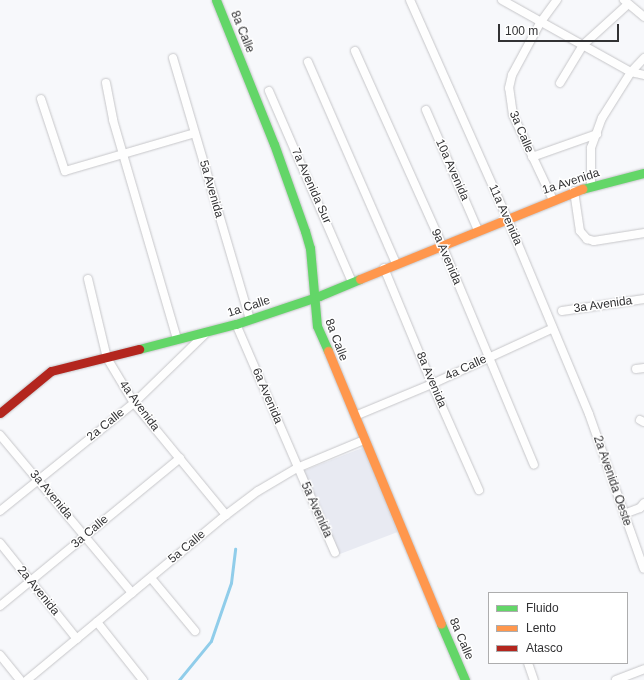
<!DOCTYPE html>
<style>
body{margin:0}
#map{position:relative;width:644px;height:680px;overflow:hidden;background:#f7f8fb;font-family:Arial,sans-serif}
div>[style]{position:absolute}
.built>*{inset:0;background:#e8eaf2;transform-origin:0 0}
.stream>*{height:2.5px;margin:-1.25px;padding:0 1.25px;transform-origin:1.25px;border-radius:1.25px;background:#90cdea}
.roads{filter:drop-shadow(0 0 1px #c6c6c9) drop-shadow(0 0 1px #c6c6c9)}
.street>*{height:8px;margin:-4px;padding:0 4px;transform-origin:4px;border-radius:4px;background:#fefefe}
.fast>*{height:9px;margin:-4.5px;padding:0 4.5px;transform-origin:4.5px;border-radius:4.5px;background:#63d668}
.slow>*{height:9px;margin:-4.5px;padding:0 4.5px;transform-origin:4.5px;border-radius:4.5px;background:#ff974d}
.jam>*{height:9px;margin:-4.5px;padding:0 4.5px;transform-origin:4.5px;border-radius:4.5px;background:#b3261e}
span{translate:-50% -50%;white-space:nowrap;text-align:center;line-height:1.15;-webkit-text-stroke:3px #fff;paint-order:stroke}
.street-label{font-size:12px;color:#323234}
.legend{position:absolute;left:488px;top:592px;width:140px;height:72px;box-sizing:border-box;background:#fff;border:1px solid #adadae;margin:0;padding:5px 7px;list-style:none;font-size:12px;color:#323234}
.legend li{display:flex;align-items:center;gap:8px;height:20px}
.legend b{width:20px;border:1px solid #adadae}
.scale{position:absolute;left:498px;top:24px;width:121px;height:18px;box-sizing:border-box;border:2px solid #323234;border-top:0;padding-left:5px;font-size:12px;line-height:14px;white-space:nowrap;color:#323234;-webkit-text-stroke:3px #fff;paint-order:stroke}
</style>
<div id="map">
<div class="built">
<div style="left:365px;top:447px;width:91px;height:66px;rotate:69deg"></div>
</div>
<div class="stream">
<div style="left:179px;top:680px;width:50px;rotate:-50.6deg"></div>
<div style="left:211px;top:641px;width:61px;rotate:-71deg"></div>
<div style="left:231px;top:583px;width:34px;rotate:-83deg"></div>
</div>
<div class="roads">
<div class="street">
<div style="left:410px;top:0;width:239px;rotate:66deg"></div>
<div style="left:507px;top:218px;width:212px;rotate:67.3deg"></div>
<div style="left:589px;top:414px;width:164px;rotate:70.5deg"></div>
<div style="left:502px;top:0;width:148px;rotate:29.2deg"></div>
<div style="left:631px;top:72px;width:13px;rotate:13deg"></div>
<div style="left:624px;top:0;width:26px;rotate:40deg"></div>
<div style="left:355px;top:51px;width:213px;rotate:65.8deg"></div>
<div style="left:442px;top:245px;width:238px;rotate:67.3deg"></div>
<div style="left:173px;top:58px;width:273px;rotate:73.6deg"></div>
<div style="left:308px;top:62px;width:219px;rotate:66.4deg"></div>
<div style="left:106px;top:83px;width:38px;rotate:79deg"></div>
<div style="left:113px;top:120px;width:228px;rotate:73.7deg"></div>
<div style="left:560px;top:83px;width:44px;rotate:-58.8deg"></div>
<div style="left:583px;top:45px;width:61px;rotate:-42.3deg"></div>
<div style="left:269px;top:91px;width:208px;rotate:66.5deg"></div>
<div style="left:41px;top:99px;width:76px;rotate:71.6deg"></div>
<div style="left:65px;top:171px;width:135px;rotate:-16.3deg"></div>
<div style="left:426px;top:110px;width:131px;rotate:66.6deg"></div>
<div style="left:532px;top:157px;width:69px;rotate:-19.5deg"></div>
<div style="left:591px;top:186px;width:38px;rotate:-90deg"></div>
<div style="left:591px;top:148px;width:32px;rotate:-70deg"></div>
<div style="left:602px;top:118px;width:54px;rotate:-57.8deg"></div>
<div style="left:631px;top:72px;width:19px;rotate:-47deg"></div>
<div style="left:574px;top:191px;width:40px;rotate:81.5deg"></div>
<div style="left:580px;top:231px;width:11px;rotate:49deg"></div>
<div style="left:587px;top:239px;width:7px;rotate:16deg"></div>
<div style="left:594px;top:241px;width:51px;rotate:-9.1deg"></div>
<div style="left:553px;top:200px;width:94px;rotate:-115.2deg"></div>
<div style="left:513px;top:115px;width:27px;rotate:-98deg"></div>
<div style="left:509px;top:88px;width:13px;rotate:-77deg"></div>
<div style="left:512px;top:75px;width:59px;rotate:-61.7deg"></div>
<div style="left:540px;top:23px;width:29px;rotate:-54deg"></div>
<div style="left:384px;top:268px;width:126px;rotate:67.5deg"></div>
<div style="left:432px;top:384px;width:116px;rotate:66.1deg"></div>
<div style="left:88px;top:279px;width:81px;rotate:76.5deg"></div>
<div style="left:107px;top:358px;width:52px;rotate:59deg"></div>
<div style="left:134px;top:403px;width:145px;rotate:50.6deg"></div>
<div style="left:562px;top:311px;width:83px;rotate:-8.3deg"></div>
<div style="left:236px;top:324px;width:249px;rotate:66.6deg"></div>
<div style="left:636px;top:369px;width:8px;rotate:-7deg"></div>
<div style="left:355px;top:416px;width:83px;rotate:-22.6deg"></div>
<div style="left:432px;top:384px;width:133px;rotate:-24.8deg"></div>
<div style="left:640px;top:420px;width:4px;rotate:27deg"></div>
<div style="left:0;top:435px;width:206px;rotate:50.1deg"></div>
<div style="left:0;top:511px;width:172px;rotate:-38.9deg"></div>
<div style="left:134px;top:403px;width:100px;rotate:-44.2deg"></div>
<div style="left:624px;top:514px;width:17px;rotate:-21deg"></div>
<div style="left:640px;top:508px;width:6px;rotate:-51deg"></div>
<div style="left:0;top:543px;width:123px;rotate:51.3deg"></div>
<div style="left:151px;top:578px;width:69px;rotate:50.3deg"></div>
<div style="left:0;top:606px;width:233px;rotate:-39.4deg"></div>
<div style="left:97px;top:622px;width:74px;rotate:51.6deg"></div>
<div style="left:0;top:655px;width:32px;rotate:51deg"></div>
<div style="left:528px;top:663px;width:18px;rotate:71deg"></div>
<div style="left:27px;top:680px;width:259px;rotate:-39.7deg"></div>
<div style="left:226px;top:515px;width:40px;rotate:-37deg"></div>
<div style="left:258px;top:491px;width:45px;rotate:-30.5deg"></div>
<div style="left:297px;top:468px;width:73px;rotate:-22.7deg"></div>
<div style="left:616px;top:680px;width:30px;rotate:-21deg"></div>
</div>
<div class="fast">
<div style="left:216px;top:0;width:155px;rotate:68.1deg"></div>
<div style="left:274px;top:144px;width:92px;rotate:70.4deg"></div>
<div style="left:305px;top:231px;width:18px;rotate:74deg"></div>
<div style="left:310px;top:248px;width:78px;rotate:84.9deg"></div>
<div style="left:317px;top:326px;width:27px;rotate:66deg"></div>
<div style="left:582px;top:189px;width:64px;rotate:-14.5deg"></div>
<div style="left:139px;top:349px;width:100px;rotate:-14.5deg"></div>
<div style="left:236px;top:324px;width:88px;rotate:-18.6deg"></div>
<div style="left:319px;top:296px;width:44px;rotate:-22.5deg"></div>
<div style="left:441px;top:624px;width:61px;rotate:66.8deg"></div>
</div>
<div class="slow">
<div style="left:360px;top:279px;width:240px;rotate:-22.1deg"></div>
<div style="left:328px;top:351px;width:295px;rotate:67.5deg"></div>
</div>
<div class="jam">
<div style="left:0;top:413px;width:66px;rotate:-39.5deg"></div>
<div style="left:51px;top:371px;width:91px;rotate:-14deg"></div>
</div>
</div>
<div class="street-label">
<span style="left:242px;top:32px;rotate:68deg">8a Calle</span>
<span style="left:521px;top:132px;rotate:67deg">3a Calle</span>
<span style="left:452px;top:170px;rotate:66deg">10a Avenida</span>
<span style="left:571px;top:182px;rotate:-18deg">1a Avenida</span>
<span style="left:311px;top:186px;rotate:66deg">7a Avenida Sur</span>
<span style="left:211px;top:189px;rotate:74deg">5a Avenida</span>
<span style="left:505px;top:215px;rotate:66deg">11a Avenida</span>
<span style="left:446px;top:257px;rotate:67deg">9a Avenida</span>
<span style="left:603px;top:305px;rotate:-8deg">3a Avenida</span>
<span style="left:249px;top:307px;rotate:-18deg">1a Calle</span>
<span style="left:336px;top:340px;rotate:69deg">8a Calle</span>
<span style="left:466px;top:368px;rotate:-25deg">4a Calle</span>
<span style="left:431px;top:380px;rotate:67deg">8a Avenida</span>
<span style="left:267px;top:396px;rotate:67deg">6a Avenida</span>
<span style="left:139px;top:406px;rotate:54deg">4a Avenida</span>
<span style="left:106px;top:425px;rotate:-39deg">2a Calle</span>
<span style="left:612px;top:481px;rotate:71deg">2a Avenida Oeste</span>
<span style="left:51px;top:495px;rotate:50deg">3a Avenida</span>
<span style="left:316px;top:510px;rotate:66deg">5a Avenida</span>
<span style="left:90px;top:532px;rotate:-40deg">3a Calle</span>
<span style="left:187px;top:547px;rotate:-40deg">5a Calle</span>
<span style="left:38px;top:591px;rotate:51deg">2a Avenida</span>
<span style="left:461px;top:639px;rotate:67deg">8a Calle</span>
</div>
<ul class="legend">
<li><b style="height:5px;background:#63d668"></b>Fluido</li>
<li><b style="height:5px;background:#ff974d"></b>Lento</li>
<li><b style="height:5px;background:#b3261e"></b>Atasco</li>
</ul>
<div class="scale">100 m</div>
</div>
